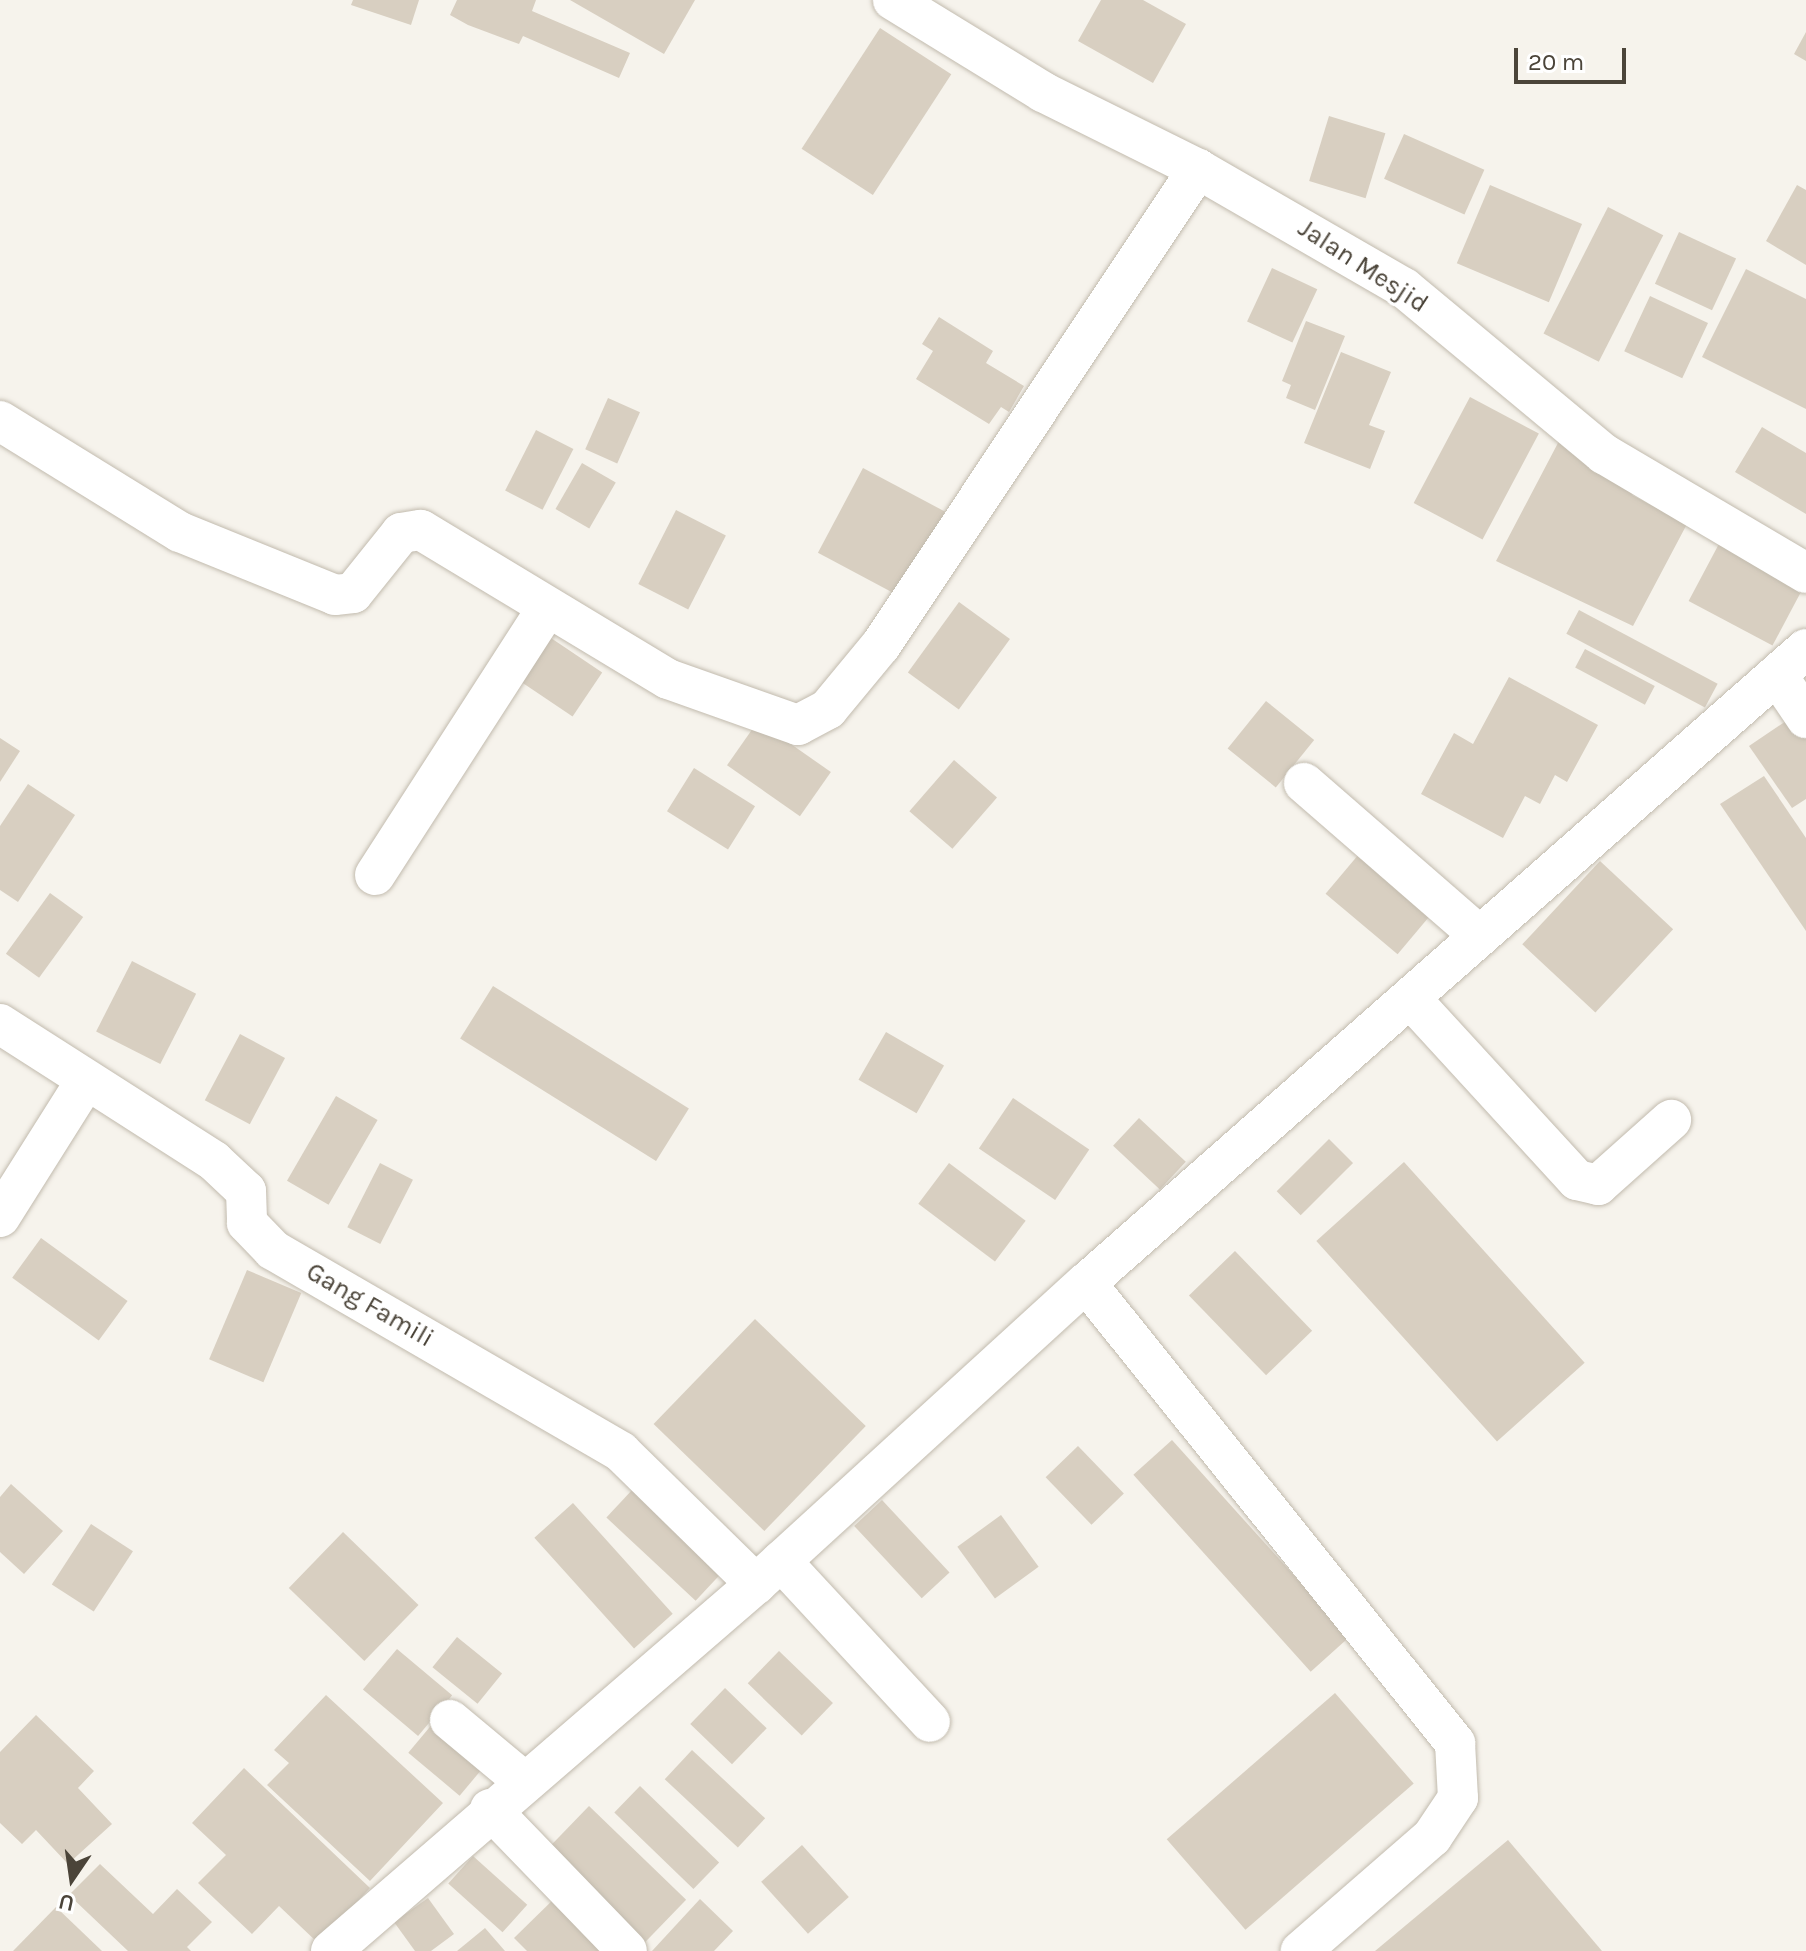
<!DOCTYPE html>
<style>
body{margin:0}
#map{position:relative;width:1806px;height:1951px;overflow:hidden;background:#f6f3ec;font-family:Karla,sans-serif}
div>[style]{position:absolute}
.building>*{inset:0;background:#d8cfc1;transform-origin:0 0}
.roads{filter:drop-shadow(0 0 2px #c2bbae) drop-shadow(0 0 2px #c2bbae)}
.minor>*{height:40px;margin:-20px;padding:0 20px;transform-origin:20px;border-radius:20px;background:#fff}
span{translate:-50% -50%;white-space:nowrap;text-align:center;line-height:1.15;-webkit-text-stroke:7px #fff;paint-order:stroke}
.street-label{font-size:26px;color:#4b4439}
.north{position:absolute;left:32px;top:1839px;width:80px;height:80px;-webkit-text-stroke:6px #fff;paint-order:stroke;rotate:193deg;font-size:22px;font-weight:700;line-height:32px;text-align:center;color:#4b4439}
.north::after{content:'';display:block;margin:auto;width:28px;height:36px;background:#4b4439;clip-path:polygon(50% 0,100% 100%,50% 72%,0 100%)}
.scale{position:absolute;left:1514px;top:48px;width:112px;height:36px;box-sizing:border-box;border:4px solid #4b4439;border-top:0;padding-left:10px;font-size:24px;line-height:28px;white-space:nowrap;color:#4b4439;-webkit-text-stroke:6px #fff;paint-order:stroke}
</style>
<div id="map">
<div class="building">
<div style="clip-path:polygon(353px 0,419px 0,411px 25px,351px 5px)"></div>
<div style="clip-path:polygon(457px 0,536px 0,532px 11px,630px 53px,619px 78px,523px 36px,519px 44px,468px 25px,450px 15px)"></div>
<div style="clip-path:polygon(570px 0,695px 0,664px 54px)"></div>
<div style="clip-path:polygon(1101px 0,1143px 0,1186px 24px,1153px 83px,1078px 41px)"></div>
<div style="left:880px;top:28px;width:85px;height:144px;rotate:33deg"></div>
<div style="clip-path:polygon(1806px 32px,1806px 61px,1794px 54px)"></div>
<div style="left:1329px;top:116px;width:59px;height:68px;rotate:17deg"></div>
<div style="left:1404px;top:134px;width:88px;height:49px;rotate:24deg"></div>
<div style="left:1490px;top:185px;width:100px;height:85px;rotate:23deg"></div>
<div style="clip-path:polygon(1797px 185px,1806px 190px,1806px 265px,1766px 241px)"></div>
<div style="left:1608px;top:207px;width:62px;height:142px;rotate:27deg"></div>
<div style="left:1679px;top:232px;width:63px;height:57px;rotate:25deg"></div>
<div style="left:1272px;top:268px;width:50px;height:59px;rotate:25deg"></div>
<div style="clip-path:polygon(1746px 269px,1806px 299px,1806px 409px,1702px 357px)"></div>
<div style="left:1650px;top:296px;width:64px;height:61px;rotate:25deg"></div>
<div style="clip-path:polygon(939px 317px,993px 351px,986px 363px,1024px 386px,1009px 412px,1001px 407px,989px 424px,916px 379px,933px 351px,922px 344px)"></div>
<div style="clip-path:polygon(1306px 321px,1345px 336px,1315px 410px,1286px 398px,1291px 385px,1282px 381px)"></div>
<div style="clip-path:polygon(1341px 352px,1391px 372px,1369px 425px,1385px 431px,1370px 469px,1304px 443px)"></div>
<div style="left:1470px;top:397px;width:78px;height:120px;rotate:28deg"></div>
<div style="left:608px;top:398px;width:35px;height:56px;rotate:24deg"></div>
<div style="clip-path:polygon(1762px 427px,1806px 453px,1806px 514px,1735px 472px)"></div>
<div style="left:536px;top:430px;width:42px;height:68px;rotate:27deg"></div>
<div style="clip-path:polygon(1559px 441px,1638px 483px,1632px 495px,1687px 524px,1633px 626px,1496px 561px)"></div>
<div style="left:582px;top:463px;width:39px;height:53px;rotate:30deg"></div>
<div style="left:863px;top:468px;width:93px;height:96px;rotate:28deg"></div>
<div style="left:676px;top:510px;width:56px;height:83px;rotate:27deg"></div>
<div style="left:1721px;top:540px;width:95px;height:69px;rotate:28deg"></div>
<div style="left:959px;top:602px;width:63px;height:87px;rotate:36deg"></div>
<div style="left:1579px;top:610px;width:157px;height:27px;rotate:28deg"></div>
<div style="left:545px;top:634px;width:69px;height:53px;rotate:34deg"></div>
<div style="left:1585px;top:649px;width:79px;height:21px;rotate:28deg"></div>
<div style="clip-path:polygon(1509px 677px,1598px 725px,1567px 782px,1555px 775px,1540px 804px,1525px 796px,1503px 838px,1421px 794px,1454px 733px,1473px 744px)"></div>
<div style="left:1266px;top:701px;width:62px;height:61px;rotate:39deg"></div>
<div style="clip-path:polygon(1792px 717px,1806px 738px,1806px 799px,1792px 808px,1749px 746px)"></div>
<div style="left:758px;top:721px;width:89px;height:54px;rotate:35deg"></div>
<div style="clip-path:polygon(0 738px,20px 751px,0 782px)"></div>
<div style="left:954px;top:760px;width:57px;height:68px;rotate:41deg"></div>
<div style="left:694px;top:768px;width:72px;height:51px;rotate:32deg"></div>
<div style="clip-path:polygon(1764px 776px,1806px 838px,1806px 931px,1720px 804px)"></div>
<div style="clip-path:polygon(28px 784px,75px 815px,18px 902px,0 890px,0 826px)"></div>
<div style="left:1359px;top:854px;width:94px;height:52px;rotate:40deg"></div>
<div style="left:1600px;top:861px;width:100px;height:114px;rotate:43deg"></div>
<div style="left:50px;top:893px;width:41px;height:75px;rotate:36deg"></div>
<div style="left:132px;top:961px;width:72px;height:79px;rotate:27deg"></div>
<div style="left:493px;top:986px;width:231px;height:62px;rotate:32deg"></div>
<div style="left:886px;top:1032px;width:67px;height:55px;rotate:30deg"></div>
<div style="left:240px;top:1034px;width:51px;height:75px;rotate:28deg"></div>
<div style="left:336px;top:1096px;width:48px;height:98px;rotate:30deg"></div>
<div style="left:1013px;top:1098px;width:92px;height:61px;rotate:34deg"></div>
<div style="left:1139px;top:1118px;width:64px;height:38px;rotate:43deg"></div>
<div style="left:1329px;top:1139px;width:34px;height:74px;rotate:45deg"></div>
<div style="left:1404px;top:1162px;width:270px;height:118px;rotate:48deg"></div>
<div style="left:380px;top:1163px;width:37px;height:72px;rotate:27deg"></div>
<div style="left:949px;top:1163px;width:96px;height:51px;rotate:37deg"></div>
<div style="left:41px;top:1238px;width:107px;height:49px;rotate:36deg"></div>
<div style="left:1235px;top:1251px;width:111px;height:64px;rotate:46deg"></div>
<div style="left:247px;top:1270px;width:59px;height:97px;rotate:23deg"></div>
<div style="left:755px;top:1319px;width:154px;height:146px;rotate:44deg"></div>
<div style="left:1172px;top:1440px;width:265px;height:52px;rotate:48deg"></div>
<div style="left:1078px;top:1446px;width:66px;height:45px;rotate:46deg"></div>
<div style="clip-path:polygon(11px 1484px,63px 1531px,24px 1574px,0 1552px,0 1497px)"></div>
<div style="left:633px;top:1489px;width:122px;height:39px;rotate:43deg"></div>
<div style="left:882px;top:1500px;width:99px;height:38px;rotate:47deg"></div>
<div style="left:573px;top:1503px;width:149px;height:52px;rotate:48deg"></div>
<div style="left:1001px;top:1515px;width:64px;height:54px;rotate:54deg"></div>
<div style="left:91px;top:1524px;width:50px;height:72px;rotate:33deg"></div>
<div style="left:343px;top:1532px;width:105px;height:78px;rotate:44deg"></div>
<div style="left:457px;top:1637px;width:58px;height:39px;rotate:39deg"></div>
<div style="left:397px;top:1649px;width:72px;height:53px;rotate:40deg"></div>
<div style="left:779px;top:1651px;width:75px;height:45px;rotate:44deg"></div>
<div style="left:725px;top:1688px;width:58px;height:50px;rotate:44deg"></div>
<div style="left:1335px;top:1693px;width:120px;height:223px;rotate:49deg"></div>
<div style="clip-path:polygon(326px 1695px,443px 1803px,370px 1881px,267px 1785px,289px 1763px,274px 1750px)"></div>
<div style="clip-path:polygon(36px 1715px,94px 1771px,78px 1788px,112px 1824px,68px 1864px,36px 1830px,22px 1844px,0 1823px,0 1752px)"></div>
<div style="left:434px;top:1722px;width:67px;height:40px;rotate:40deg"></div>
<div style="left:692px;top:1750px;width:100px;height:40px;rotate:43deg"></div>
<div style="clip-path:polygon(244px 1768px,370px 1888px,318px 1943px,279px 1906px,252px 1934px,198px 1883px,226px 1855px,192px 1823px)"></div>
<div style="left:640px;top:1786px;width:110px;height:37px;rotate:44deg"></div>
<div style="left:589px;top:1806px;width:135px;height:64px;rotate:44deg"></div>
<div style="clip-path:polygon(1508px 1840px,1602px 1951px,1375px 1951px)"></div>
<div style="left:802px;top:1845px;width:70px;height:55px;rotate:48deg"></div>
<div style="left:473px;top:1856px;width:73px;height:37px;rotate:42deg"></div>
<div style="clip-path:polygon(100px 1864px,153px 1914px,177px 1889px,212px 1922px,187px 1947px,191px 1951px,128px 1951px,69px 1895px)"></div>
<div style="clip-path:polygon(562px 1891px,622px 1951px,527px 1951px,514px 1938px)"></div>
<div style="clip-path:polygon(428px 1898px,454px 1934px,431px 1951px,415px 1951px,394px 1922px)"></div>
<div style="clip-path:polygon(700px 1899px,733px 1931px,714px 1951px,652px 1951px)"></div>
<div style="clip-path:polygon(56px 1907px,102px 1951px,13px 1951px)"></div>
<div style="clip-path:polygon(485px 1928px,505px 1951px,457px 1951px)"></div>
</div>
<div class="roads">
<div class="minor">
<div style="left:893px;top:0;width:176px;rotate:31.5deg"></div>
<div style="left:1043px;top:92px;width:173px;rotate:26.4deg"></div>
<div style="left:1198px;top:169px;width:238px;rotate:30deg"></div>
<div style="left:1404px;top:288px;width:260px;rotate:39.7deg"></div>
<div style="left:1604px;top:454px;width:234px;rotate:30.5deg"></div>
<div style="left:0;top:421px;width:211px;rotate:31.7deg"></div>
<div style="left:180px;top:532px;width:167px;rotate:22.1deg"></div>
<div style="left:335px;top:595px;width:18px;rotate:-6deg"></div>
<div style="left:353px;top:593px;width:77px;rotate:-51.3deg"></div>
<div style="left:401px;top:533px;width:20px;rotate:-9deg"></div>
<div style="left:421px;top:530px;width:288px;rotate:31.1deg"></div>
<div style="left:668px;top:679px;width:138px;rotate:19.5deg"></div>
<div style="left:798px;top:725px;width:34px;rotate:-28deg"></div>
<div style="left:828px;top:709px;width:83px;rotate:-50.4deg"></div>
<div style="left:881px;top:645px;width:572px;rotate:-56.34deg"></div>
<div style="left:1777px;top:675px;width:52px;rotate:56deg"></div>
<div style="left:1304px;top:783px;width:233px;rotate:41deg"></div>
<div style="left:375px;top:875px;width:315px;rotate:-57.2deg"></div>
<div style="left:1410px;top:998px;width:247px;rotate:47.5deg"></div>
<div style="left:1577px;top:1180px;width:22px;rotate:13deg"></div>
<div style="left:1598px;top:1185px;width:98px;rotate:-41.7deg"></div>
<div style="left:0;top:1024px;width:254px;rotate:32.6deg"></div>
<div style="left:214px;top:1161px;width:44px;rotate:43.2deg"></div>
<div style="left:246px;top:1191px;width:32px;rotate:88deg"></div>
<div style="left:247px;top:1223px;width:37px;rotate:46deg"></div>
<div style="left:273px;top:1250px;width:402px;rotate:30.1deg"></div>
<div style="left:621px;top:1452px;width:189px;rotate:44.4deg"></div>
<div style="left:0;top:1217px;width:160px;rotate:-57.8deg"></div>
<div style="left:1086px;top:1283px;width:590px;rotate:51.26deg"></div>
<div style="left:1455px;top:1743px;width:55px;rotate:86.9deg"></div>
<div style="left:1458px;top:1798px;width:47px;rotate:123.7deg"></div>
<div style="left:1432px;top:1837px;width:174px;rotate:139deg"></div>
<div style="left:781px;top:1561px;width:219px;rotate:47.2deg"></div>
<div style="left:450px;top:1720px;width:94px;rotate:39.8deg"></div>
<div style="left:490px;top:1809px;width:197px;rotate:46deg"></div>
<div style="left:331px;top:1951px;width:562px;rotate:-40.81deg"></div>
<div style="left:756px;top:1584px;width:447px;rotate:-42.4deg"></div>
<div style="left:1086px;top:1283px;width:959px;rotate:-41.37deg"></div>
</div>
</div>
<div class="street-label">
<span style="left:1363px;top:266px;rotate:33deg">Jalan Mesjid</span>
<span style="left:370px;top:1305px;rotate:30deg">Gang Famili</span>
</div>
<div class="north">U</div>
<div class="scale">20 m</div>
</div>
